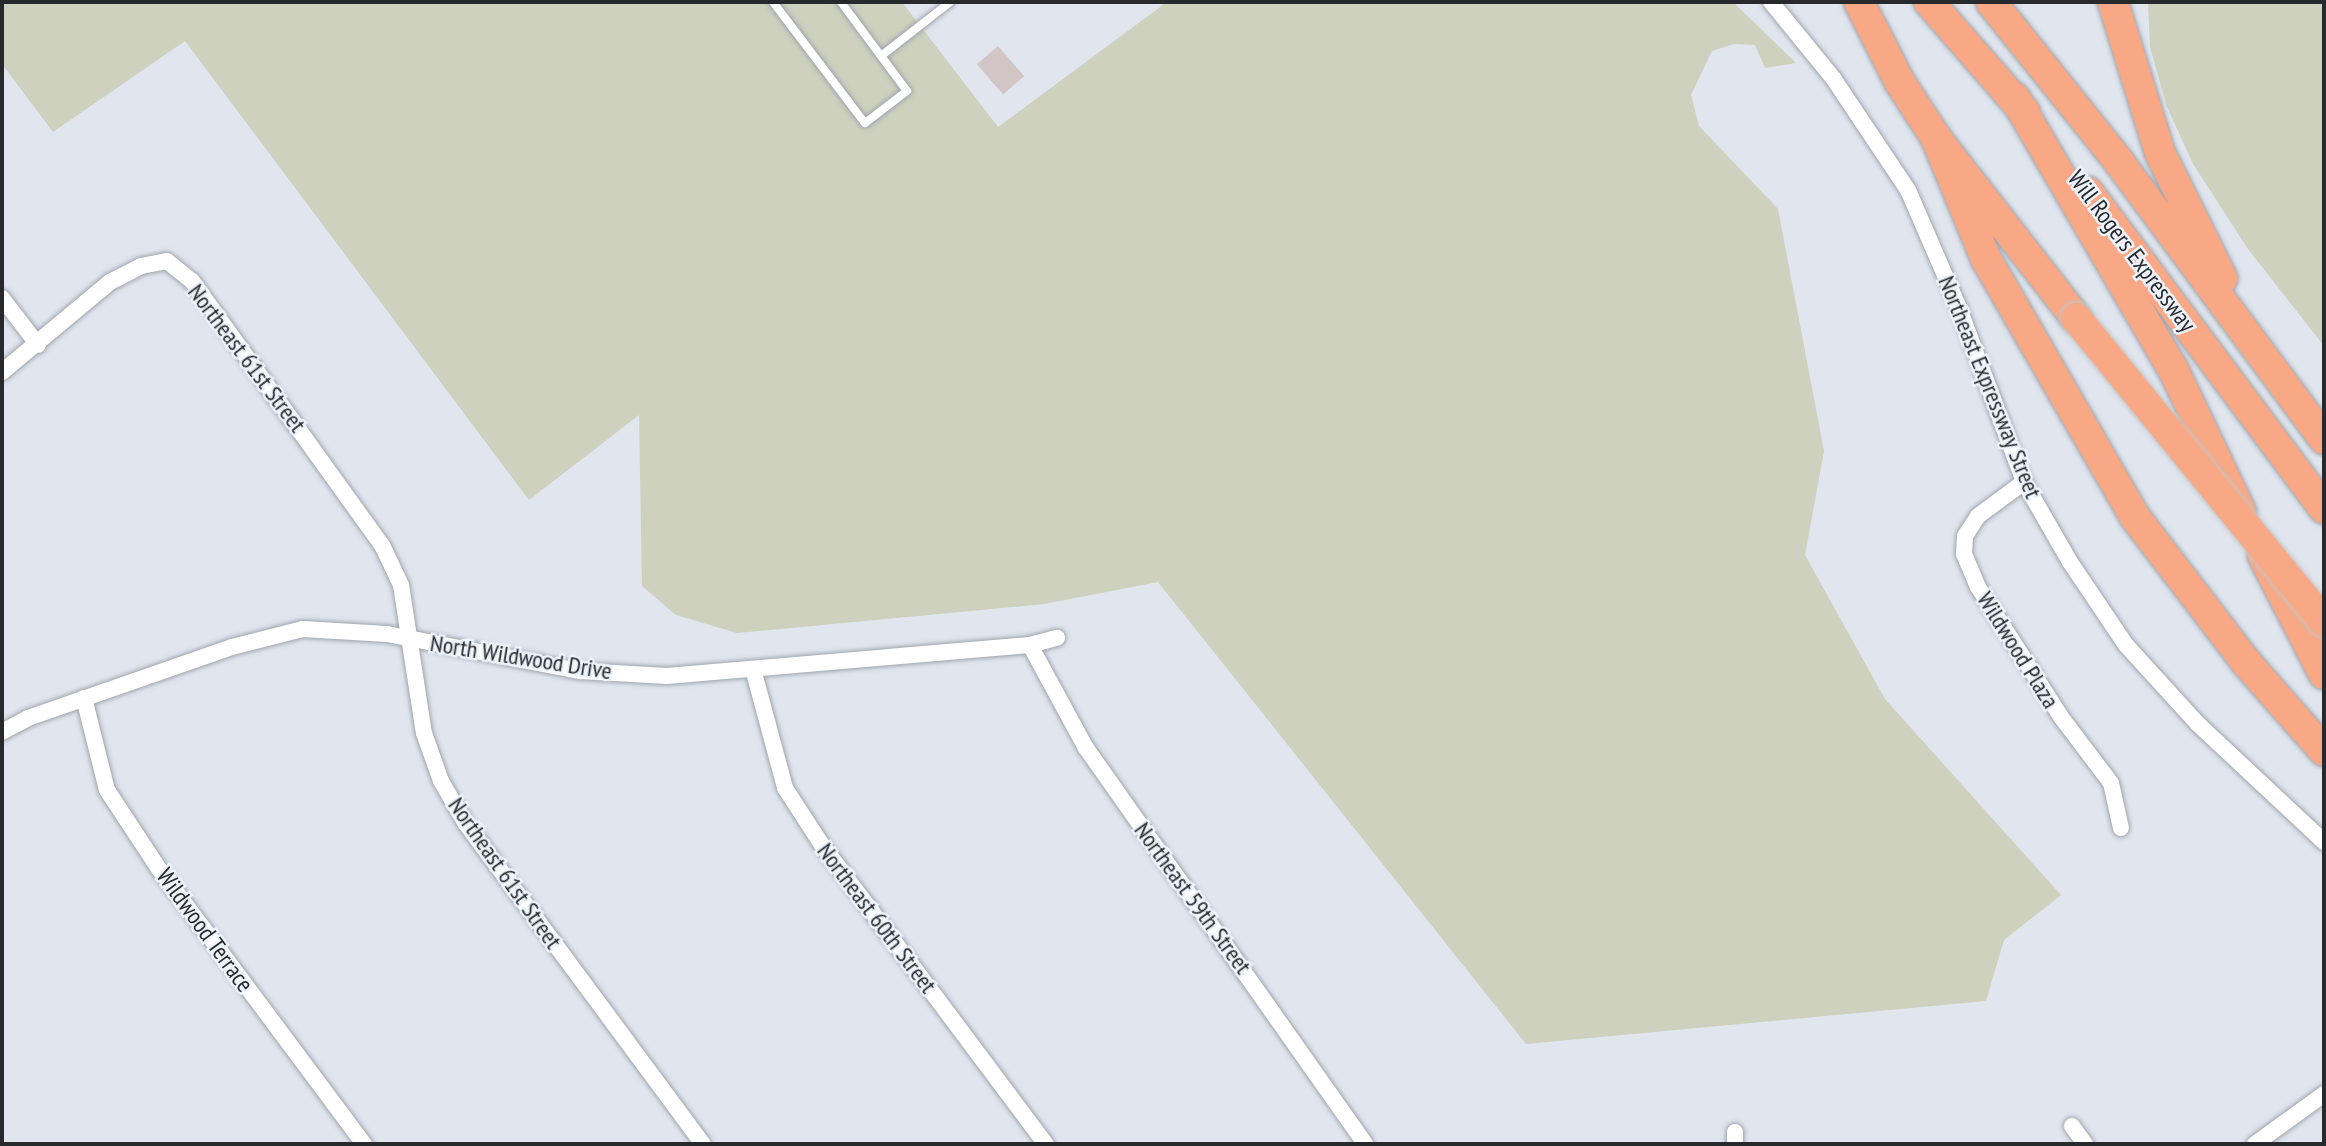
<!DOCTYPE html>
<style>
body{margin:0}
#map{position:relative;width:2326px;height:1146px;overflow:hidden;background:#e0e5ee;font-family:"PT Sans Narrow",sans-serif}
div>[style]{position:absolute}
.green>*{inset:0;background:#cdd1bd}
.building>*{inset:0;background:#d1c6c5;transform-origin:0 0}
.roads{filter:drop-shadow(0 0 2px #9fa5ad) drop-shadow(0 0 2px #9fa5ad)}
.lane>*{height:8px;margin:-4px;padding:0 4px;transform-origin:4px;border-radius:4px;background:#fff}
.street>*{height:16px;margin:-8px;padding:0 8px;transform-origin:8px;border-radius:8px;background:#fff}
.highway>*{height:30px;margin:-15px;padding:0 15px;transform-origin:15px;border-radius:15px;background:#f8a885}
.bridges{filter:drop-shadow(0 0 2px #c3c3c4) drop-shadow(0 0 2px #c3c3c4)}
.highway-bridge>*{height:30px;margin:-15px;padding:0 15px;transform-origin:15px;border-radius:15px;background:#f8a885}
span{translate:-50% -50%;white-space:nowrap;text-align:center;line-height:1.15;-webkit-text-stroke:5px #edf3fb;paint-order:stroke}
.street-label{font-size:24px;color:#27292c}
.frame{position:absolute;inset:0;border:4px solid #27292c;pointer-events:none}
</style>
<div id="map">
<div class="green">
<div style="clip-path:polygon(2px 2px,902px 2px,998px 127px,1167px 2px,1733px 2px,1796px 63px,1765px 68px,1755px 45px,1734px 44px,1712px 51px,1691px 95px,1699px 126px,1778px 209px,1824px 451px,1805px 555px,1885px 699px,2061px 895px,2004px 940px,1986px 1001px,1526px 1044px,1158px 582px,1044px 604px,737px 633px,676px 615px,642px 586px,639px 415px,529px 500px,185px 41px,53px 132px,2px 64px)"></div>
<div style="clip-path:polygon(2148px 2px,2324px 2px,2324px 346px,2248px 249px,2193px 164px,2167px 107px,2150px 47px)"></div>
</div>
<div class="building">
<div style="left:998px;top:46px;width:40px;height:28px;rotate:49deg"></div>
</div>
<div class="roads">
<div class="lane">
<div style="left:773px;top:2px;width:152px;rotate:52.8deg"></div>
<div style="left:865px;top:123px;width:53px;rotate:-37.3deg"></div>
<div style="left:907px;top:91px;width:111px;rotate:-126.6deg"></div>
<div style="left:881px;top:56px;width:88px;rotate:-38deg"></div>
</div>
<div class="street">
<div style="left:1771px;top:2px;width:98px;rotate:50.8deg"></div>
<div style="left:1833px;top:78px;width:135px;rotate:56.2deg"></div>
<div style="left:1908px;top:190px;width:129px;rotate:66.6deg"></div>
<div style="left:1959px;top:308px;width:186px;rotate:69.5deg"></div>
<div style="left:2024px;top:482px;width:92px;rotate:60.1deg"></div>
<div style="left:2070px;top:562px;width:100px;rotate:56deg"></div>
<div style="left:2126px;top:645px;width:107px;rotate:47.7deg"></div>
<div style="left:2198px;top:724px;width:173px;rotate:43.1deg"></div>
<div style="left:2px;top:298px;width:59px;rotate:52.5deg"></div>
<div style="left:2px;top:372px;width:141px;rotate:-39.8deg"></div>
<div style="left:110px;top:282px;width:35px;rotate:-27deg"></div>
<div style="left:141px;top:266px;width:26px;rotate:-11deg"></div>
<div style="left:167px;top:261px;width:32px;rotate:39deg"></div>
<div style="left:192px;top:281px;width:325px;rotate:54.3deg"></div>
<div style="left:382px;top:545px;width:44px;rotate:64.6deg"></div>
<div style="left:401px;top:585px;width:150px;rotate:81.2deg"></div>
<div style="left:424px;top:733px;width:51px;rotate:70.5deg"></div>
<div style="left:441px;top:781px;width:50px;rotate:59.8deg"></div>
<div style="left:466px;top:824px;width:398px;rotate:53.5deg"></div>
<div style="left:2024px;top:482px;width:57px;rotate:143.5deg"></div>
<div style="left:1978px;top:516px;width:24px;rotate:123deg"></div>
<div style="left:1965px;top:536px;width:18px;rotate:93deg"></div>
<div style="left:1964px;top:554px;width:36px;rotate:67deg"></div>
<div style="left:1978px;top:587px;width:154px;rotate:57.4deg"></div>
<div style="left:2061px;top:717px;width:83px;rotate:52.9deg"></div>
<div style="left:2111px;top:783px;width:46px;rotate:77.5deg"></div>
<div style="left:1030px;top:645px;width:117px;rotate:61.5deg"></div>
<div style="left:1086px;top:748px;width:484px;rotate:54.8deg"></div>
<div style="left:753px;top:669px;width:123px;rotate:74.9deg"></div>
<div style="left:785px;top:788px;width:68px;rotate:57deg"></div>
<div style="left:822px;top:845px;width:374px;rotate:53.2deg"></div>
<div style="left:84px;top:698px;width:95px;rotate:76deg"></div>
<div style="left:107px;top:790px;width:95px;rotate:56.6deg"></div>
<div style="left:159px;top:869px;width:343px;rotate:53.3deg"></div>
<div style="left:2px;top:732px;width:30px;rotate:-28deg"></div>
<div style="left:28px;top:718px;width:216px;rotate:-19.2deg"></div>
<div style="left:232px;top:647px;width:73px;rotate:-14.2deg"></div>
<div style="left:303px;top:629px;width:84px;rotate:3.4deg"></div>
<div style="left:387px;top:634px;width:197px;rotate:10.9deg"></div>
<div style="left:580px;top:671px;width:87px;rotate:3.3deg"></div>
<div style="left:667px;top:676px;width:364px;rotate:-4.9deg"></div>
<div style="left:1030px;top:645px;width:28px;rotate:-15deg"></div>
<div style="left:2072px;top:1126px;width:22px;rotate:54deg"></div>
<div style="left:1735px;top:1144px;width:12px;rotate:-90deg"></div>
<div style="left:2255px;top:1144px;width:85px;rotate:-35.9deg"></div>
</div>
<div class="highway">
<div style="left:1859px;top:2px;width:89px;rotate:63.1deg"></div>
<div style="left:1899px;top:81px;width:68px;rotate:57deg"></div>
<div style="left:1936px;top:138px;width:228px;rotate:52.1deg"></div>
<div style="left:1929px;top:2px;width:146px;rotate:48.9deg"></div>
<div style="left:1991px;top:2px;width:205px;rotate:51.3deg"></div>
<div style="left:2119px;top:162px;width:345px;rotate:53.5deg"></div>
<div style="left:2113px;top:2px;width:158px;rotate:72.7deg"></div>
<div style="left:2160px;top:153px;width:140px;rotate:63.6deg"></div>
<div style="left:2015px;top:98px;width:316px;rotate:59.8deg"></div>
<div style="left:2174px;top:371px;width:156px;rotate:64.6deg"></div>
<div style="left:1936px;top:138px;width:131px;rotate:67.5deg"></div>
<div style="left:1986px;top:259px;width:298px;rotate:60deg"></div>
<div style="left:2135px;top:517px;width:181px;rotate:52.6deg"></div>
<div style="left:2245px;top:661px;width:120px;rotate:48.7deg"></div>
<div style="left:2088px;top:192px;width:395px;rotate:53.3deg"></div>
<div style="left:2263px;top:556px;width:133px;rotate:62.7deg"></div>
</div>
</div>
<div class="bridges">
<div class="highway-bridge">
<div style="left:2076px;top:318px;width:392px;rotate:50.8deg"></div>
</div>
</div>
<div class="street-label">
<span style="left:2132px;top:251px;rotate:53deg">Will Rogers Expressway</span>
<span style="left:247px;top:358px;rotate:53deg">Northeast 61st Street</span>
<span style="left:1990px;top:387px;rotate:68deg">Northeast Expressway Street</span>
<span style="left:2018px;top:650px;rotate:58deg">Wildwood Plaza</span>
<span style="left:521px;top:657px;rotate:9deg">North Wildwood Drive</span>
<span style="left:505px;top:873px;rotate:55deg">Northeast 61st Street</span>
<span style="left:1193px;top:898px;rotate:54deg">Northeast 59th Street</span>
<span style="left:877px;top:918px;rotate:53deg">Northeast 60th Street</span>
<span style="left:205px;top:930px;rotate:54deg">Wildwood Terrace</span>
</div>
<div class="frame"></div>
</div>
